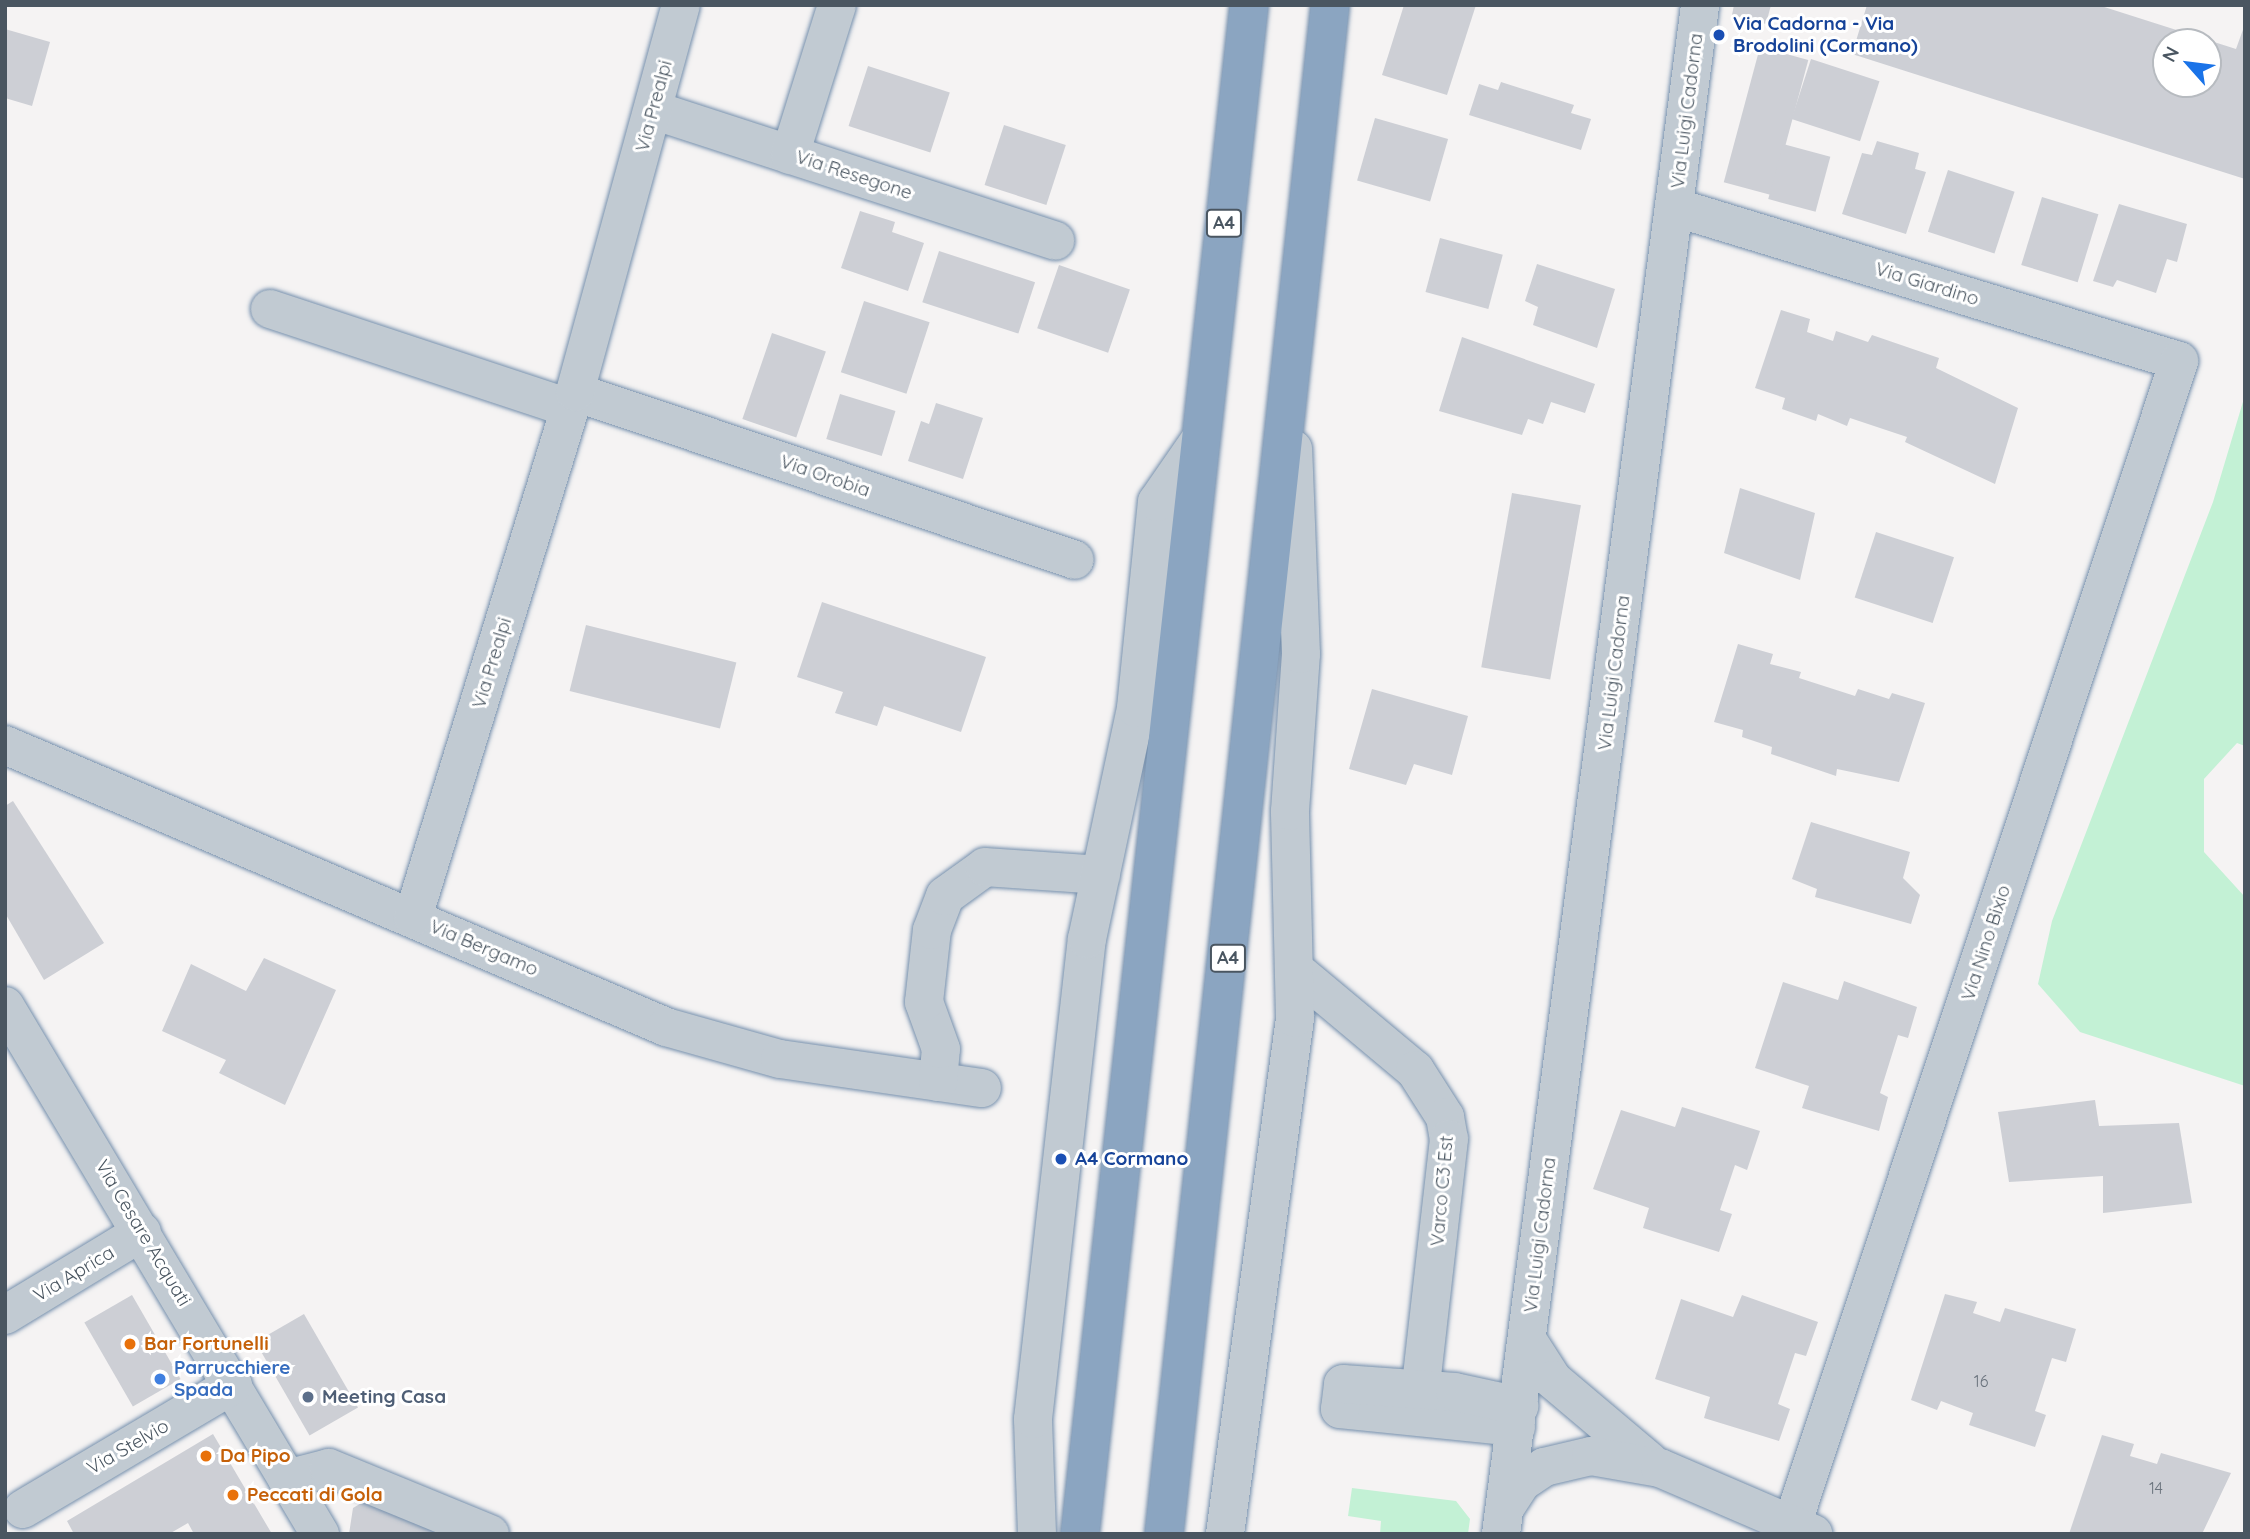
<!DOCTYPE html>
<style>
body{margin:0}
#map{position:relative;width:2250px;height:1539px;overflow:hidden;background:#f5f3f3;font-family:Quicksand,sans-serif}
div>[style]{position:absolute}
.green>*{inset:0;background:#c3f1d5}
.building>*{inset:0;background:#cdcfd5;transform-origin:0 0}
.roads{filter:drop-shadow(0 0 2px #7690ad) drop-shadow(0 0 2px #7690ad)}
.minor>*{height:38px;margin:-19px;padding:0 19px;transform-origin:19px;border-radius:19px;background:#c1cad2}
.highway>*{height:38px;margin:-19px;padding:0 19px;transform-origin:19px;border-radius:19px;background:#8ba5c1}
.dots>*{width:19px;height:19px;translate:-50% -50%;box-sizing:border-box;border:4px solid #fff;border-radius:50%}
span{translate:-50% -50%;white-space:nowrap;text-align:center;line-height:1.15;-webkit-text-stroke:6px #fff;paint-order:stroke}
.number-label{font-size:16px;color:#6b747e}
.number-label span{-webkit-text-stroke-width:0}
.shield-label span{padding:2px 5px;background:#fff;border:2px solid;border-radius:5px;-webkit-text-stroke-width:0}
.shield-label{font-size:18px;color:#4a5661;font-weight:700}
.transit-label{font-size:19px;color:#164399;font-weight:700}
.left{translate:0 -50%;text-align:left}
.street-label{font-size:19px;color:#4a5661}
.food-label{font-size:19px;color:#c56008;font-weight:700}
.shop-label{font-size:19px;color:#366cbe;font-weight:700}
.service-label{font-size:19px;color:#4e5e75;font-weight:700}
.frame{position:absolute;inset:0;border:7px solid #4a5661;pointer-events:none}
.north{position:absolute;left:2152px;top:28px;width:70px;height:70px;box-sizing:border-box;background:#fff;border:2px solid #b7bbc0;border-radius:50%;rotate:298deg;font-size:19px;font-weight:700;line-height:28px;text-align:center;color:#4a5661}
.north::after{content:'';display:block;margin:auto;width:24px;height:32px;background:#1a73e8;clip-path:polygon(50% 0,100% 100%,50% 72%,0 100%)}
</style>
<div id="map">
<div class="green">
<div style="clip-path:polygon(2245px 395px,2245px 746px,2237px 743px,2204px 779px,2204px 852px,2245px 897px,2245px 1086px,2080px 1032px,2038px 984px,2052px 921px,2213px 502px)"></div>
<div style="clip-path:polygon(1352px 1488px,1456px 1501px,1470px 1519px,1468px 1534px,1380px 1534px,1381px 1521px,1348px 1516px)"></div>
</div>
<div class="building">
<div style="clip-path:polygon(1404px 5px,1476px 5px,1447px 95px,1382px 75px)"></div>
<div style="clip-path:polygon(1734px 5px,1771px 5px,1766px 24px,1732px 15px)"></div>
<div style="clip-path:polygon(evenodd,1867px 5px,2098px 5px,2236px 49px,2245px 24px,2245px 179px,1852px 54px,1867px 5px,2166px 42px,2208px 42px,2208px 84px,2166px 84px,2166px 42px)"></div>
<div style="clip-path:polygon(5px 29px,50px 42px,32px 106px,5px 98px)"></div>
<div style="left:1760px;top:47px;width:50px;height:140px;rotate:15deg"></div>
<div style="left:1811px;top:59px;width:72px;height:63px;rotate:18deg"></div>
<div style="left:868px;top:66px;width:86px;height:63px;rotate:18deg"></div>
<div style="clip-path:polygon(1501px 82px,1574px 105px,1571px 113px,1591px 119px,1581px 150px,1469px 115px,1479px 84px,1498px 90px)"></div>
<div style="left:1375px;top:118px;width:76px;height:65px;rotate:16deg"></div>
<div style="left:1004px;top:125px;width:65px;height:63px;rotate:18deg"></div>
<div style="clip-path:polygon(1877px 141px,1919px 153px,1915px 169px,1926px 172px,1906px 234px,1842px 214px,1862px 153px,1872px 155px)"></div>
<div style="left:1783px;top:144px;width:49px;height:57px;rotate:15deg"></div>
<div style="left:1948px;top:170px;width:70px;height:65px;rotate:18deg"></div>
<div style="left:2042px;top:197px;width:59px;height:71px;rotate:17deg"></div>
<div style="clip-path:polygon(2119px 204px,2187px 224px,2177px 262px,2167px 259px,2156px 293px,2117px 280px,2113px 287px,2093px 281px)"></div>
<div style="clip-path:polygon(860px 211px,895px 222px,892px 232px,924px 243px,908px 291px,841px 268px)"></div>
<div style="left:1440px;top:238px;width:65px;height:56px;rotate:15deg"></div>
<div style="left:939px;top:251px;width:101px;height:54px;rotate:18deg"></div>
<div style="clip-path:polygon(1537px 264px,1615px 289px,1597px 348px,1533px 325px,1538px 307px,1525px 301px)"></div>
<div style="left:1059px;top:265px;width:75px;height:67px;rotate:19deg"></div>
<div style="left:864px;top:301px;width:69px;height:75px;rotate:18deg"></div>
<div style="clip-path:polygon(1781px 310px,1810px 319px,1807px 332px,1833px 341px,1836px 331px,1868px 342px,1872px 335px,1939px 358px,1936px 368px,2018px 408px,1995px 484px,1905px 442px,1907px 437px,1850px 418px,1847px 426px,1818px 414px,1816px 421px,1782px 409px,1785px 398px,1755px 388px)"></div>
<div style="left:772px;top:333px;width:57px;height:91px;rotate:19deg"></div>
<div style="clip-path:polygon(1462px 337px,1595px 384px,1585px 413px,1551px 402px,1543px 424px,1528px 419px,1522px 435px,1439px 411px)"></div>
<div style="left:840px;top:394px;width:58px;height:47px;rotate:17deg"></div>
<div style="clip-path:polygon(936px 403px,983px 418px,963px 479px,908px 461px,921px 421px,929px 424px)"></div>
<div style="clip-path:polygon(1740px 488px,1815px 513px,1800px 580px,1724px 553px)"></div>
<div style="left:1512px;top:493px;width:70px;height:177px;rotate:10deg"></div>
<div style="left:1876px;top:532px;width:82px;height:69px;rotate:18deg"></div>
<div style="clip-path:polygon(822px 602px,986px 657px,961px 732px,884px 706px,877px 726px,835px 713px,843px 692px,797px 677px)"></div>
<div style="left:586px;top:625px;width:155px;height:68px;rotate:14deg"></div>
<div style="clip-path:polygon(1738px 644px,1773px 654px,1770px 664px,1801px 672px,1799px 678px,1855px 696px,1858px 689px,1889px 699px,1892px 693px,1925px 703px,1899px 782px,1837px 769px,1836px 776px,1771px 754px,1772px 747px,1742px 737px,1743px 730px,1714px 722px)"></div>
<div style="clip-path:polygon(1372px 689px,1468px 716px,1452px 775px,1414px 764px,1406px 785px,1349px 769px)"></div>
<div style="clip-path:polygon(13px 801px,104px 943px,44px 980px,5px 913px,5px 806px)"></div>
<div style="clip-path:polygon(1811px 822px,1910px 852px,1903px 878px,1920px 895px,1911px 924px,1815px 897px,1817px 889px,1792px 879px)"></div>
<div style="clip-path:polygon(264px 958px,336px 990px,285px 1105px,219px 1073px,226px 1060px,162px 1031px,191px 964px,246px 991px)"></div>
<div style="clip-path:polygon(1844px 981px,1917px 1007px,1908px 1038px,1898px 1035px,1880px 1093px,1888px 1097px,1879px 1131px,1802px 1108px,1809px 1086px,1755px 1068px,1783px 982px,1838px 1000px)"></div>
<div style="clip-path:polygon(2095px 1100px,2099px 1126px,2179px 1123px,2192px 1203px,2103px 1213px,2103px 1176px,2009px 1182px,1998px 1112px)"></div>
<div style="clip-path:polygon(1682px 1107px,1760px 1131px,1747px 1170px,1735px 1165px,1720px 1210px,1732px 1214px,1719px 1252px,1643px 1228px,1649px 1208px,1593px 1189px,1621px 1110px,1675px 1127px)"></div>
<div style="clip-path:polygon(1945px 1294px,1977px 1302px,1973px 1313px,2000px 1322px,2005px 1308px,2076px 1329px,2066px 1362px,2052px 1358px,2035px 1411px,2046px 1415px,2035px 1447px,1969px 1425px,1973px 1413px,1941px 1401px,1937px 1410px,1911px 1400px)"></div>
<div style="left:132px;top:1295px;width:97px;height:55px;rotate:60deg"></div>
<div style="clip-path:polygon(1742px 1295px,1818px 1322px,1806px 1356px,1795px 1353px,1778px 1404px,1790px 1409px,1779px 1441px,1704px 1418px,1710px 1397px,1655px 1379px,1681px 1299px,1733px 1317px)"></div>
<div style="left:304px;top:1314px;width:108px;height:56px;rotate:60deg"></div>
<div style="clip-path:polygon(213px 1434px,272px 1534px,194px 1534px,188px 1523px,169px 1534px,74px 1534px,67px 1521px)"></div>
<div style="clip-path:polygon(2102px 1435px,2134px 1444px,2130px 1456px,2157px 1464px,2161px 1453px,2231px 1473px,2202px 1534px,2069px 1534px)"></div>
<div style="clip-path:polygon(370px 1498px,441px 1534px,349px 1534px,353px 1508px)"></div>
</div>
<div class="roads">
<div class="minor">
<div style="left:653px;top:110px;width:423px;rotate:18deg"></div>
<div style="left:790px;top:155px;width:157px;rotate:-72.6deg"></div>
<div style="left:1674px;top:207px;width:528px;rotate:16.96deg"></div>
<div style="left:2179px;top:361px;width:1227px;rotate:108.39deg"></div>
<div style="left:270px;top:309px;width:316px;rotate:18.3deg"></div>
<div style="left:575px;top:392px;width:527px;rotate:18.57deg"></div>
<div style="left:5px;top:745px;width:719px;rotate:23.1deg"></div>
<div style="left:666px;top:1027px;width:118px;rotate:15.7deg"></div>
<div style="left:780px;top:1059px;width:204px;rotate:8.2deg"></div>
<div style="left:413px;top:917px;width:549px;rotate:-72.85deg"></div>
<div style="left:575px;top:392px;width:401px;rotate:-74.7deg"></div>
<div style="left:1294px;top:969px;width:158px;rotate:39.9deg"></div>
<div style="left:1415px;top:1070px;width:56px;rotate:57.4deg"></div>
<div style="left:1445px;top:1117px;width:22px;rotate:80deg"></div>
<div style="left:1449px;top:1139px;width:256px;rotate:96.5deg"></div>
<div style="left:5px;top:1006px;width:615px;rotate:59.18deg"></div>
<div style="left:938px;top:1082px;width:33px;rotate:-85deg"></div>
<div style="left:941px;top:1049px;width:50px;rotate:-109.9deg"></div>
<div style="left:924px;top:1002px;width:72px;rotate:-83.7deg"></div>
<div style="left:932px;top:930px;width:36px;rotate:-69deg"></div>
<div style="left:945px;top:896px;width:49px;rotate:-35.9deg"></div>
<div style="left:985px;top:867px;width:116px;rotate:3.9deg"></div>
<div style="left:5px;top:1315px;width:160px;rotate:-31.2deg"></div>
<div style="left:1528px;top:1341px;width:46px;rotate:57.3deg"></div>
<div style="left:1553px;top:1380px;width:126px;rotate:40.2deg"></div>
<div style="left:1516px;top:1427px;width:177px;rotate:-174.2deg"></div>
<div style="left:1340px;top:1409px;width:25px;rotate:-83deg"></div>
<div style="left:1343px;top:1384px;width:112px;rotate:4.1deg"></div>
<div style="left:1455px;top:1392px;width:66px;rotate:12.3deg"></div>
<div style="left:287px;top:1479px;width:43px;rotate:-14.7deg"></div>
<div style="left:329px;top:1468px;width:174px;rotate:22.3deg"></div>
<div style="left:1505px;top:1508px;width:31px;rotate:-57deg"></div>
<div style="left:1522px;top:1482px;width:27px;rotate:-34deg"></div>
<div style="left:1544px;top:1467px;width:48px;rotate:-13.2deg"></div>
<div style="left:1591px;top:1456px;width:70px;rotate:9.9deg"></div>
<div style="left:1660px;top:1468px;width:167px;rotate:23.3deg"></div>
<div style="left:23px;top:1509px;width:244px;rotate:-30.6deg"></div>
<div style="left:1037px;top:1534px;width:115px;rotate:-92deg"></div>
<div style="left:1033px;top:1419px;width:483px;rotate:-83.6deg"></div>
<div style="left:1087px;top:939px;width:236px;rotate:-78deg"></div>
<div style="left:1136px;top:708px;width:207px;rotate:-84.2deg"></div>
<div style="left:1157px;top:502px;width:75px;rotate:-55.3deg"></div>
<div style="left:1225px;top:1534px;width:521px;rotate:-82.27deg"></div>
<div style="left:1295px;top:1018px;width:207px;rotate:-91.4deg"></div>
<div style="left:1290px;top:811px;width:157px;rotate:-86deg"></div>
<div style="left:1301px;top:654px;width:205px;rotate:-92.2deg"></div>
<div style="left:1501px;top:1534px;width:1542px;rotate:-82.58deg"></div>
</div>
<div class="highway">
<div style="left:1080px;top:1534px;width:1538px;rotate:-83.69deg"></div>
<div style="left:1164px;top:1534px;width:1538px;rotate:-83.8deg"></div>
</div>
</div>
<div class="dots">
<div style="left:1719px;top:35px;background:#1a4fb4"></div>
<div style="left:1061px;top:1159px;background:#1a4fb4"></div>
<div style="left:130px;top:1344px;background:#e8710a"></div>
<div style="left:160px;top:1379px;background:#3f7fe0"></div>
<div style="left:308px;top:1397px;background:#5c6f8a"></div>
<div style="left:206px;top:1456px;background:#e8710a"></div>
<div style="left:233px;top:1495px;background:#e8710a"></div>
</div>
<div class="number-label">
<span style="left:1981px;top:1381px">16</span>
<span style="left:2156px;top:1488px">14</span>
</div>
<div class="shield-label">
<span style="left:1224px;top:223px">A4</span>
<span style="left:1228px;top:958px">A4</span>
</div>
<div class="transit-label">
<span class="left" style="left:1733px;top:35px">Via Cadorna - Via<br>Brodolini (Cormano)</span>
<span class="left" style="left:1075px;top:1159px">A4 Cormano</span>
</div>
<div class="street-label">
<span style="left:654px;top:106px;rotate:-75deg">Via Prealpi</span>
<span style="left:1687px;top:111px;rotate:-83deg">Via Luigi Cadorna</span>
<span style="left:854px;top:175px;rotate:18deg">Via Resegone</span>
<span style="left:1927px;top:284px;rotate:17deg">Via Giardino</span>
<span style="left:825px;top:476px;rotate:19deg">Via Orobia</span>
<span style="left:492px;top:663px;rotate:-73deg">Via Prealpi</span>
<span style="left:1614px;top:673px;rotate:-83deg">Via Luigi Cadorna</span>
<span style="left:1986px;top:943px;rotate:-72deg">Via Nino Bixio</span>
<span style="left:484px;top:948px;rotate:23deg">Via Bergamo</span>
<span style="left:1442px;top:1191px;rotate:-85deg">Varco C3 Est</span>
<span style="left:143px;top:1233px;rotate:59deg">Via Cesare Acquati</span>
<span style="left:1540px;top:1235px;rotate:-83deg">Via Luigi Cadorna</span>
<span style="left:74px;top:1274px;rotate:-31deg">Via Aprica</span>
<span style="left:128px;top:1447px;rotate:-30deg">Via Stelvio</span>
</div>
<div class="food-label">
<span class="left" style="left:144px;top:1344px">Bar Fortunelli</span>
<span class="left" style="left:220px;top:1456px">Da Pipo</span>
<span class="left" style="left:247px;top:1495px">Peccati di Gola</span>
</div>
<div class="shop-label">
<span class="left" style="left:174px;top:1379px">Parrucchiere<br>Spada</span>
</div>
<div class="service-label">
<span class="left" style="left:322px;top:1397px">Meeting Casa</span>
</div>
<div class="frame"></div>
<div class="north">N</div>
</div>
